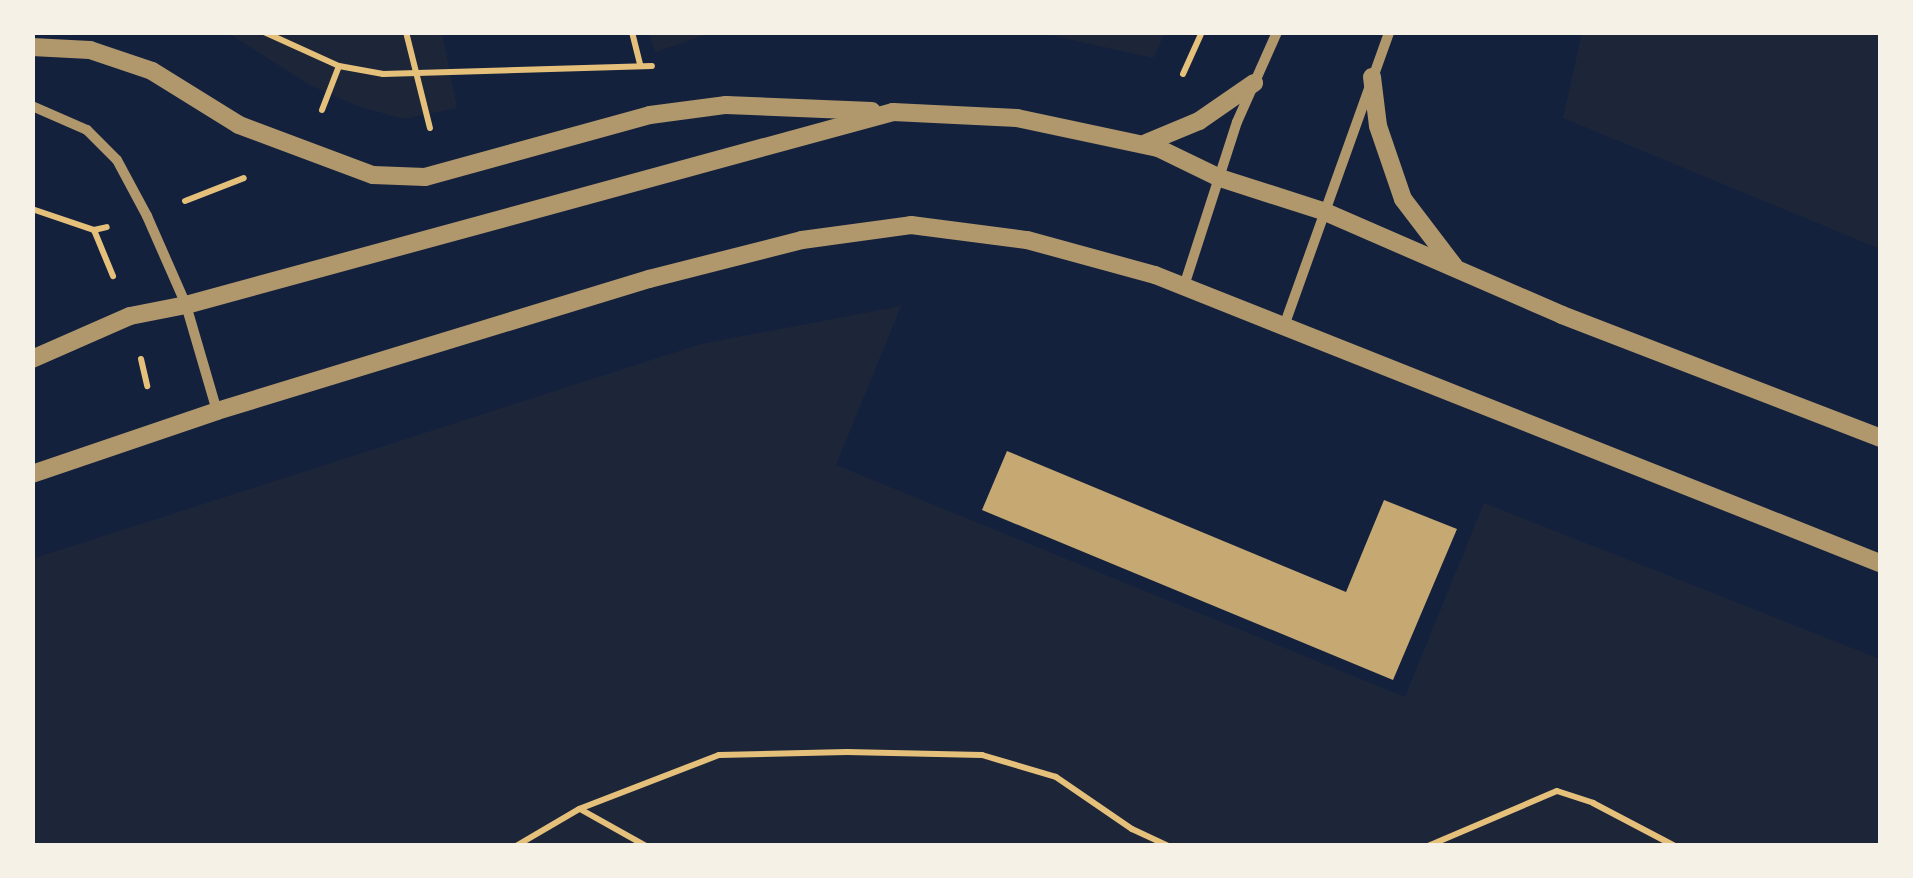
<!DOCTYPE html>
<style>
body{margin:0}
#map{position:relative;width:1913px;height:878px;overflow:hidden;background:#14213d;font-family:Overpass,sans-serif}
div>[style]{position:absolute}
.green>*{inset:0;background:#1d2539}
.building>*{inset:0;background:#c6a872}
.path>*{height:6px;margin:-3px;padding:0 3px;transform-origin:3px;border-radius:3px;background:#e5c07b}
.minor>*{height:10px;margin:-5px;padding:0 5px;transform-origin:5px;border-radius:5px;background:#b1986c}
.tertiary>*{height:18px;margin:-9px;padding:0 9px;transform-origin:9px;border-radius:9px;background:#b1986c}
span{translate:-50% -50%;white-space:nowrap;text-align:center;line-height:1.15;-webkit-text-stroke:10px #f6f1e7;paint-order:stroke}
.frame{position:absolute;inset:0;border:35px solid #f6f1e7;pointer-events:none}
</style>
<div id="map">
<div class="green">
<div style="clip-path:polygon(649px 32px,711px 32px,711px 33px,655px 52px)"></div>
<div style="clip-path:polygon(228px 33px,442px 33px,457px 108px,404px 119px,357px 106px,310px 85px)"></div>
<div style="clip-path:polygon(1041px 33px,1165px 33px,1153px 58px)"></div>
<div style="clip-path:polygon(1582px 33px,1880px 33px,1880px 249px,1563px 118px)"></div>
<div style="clip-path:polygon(901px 306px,836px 465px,1405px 697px,1484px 503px,1880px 659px,1880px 845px,33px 845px,32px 559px,701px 344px)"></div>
</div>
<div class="building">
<div style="clip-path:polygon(1007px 451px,1346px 592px,1384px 500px,1457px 529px,1393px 680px,982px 510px)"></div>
</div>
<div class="path">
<div style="left:264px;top:32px;width:82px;rotate:24.4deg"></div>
<div style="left:339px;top:66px;width:45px;rotate:10.3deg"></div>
<div style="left:383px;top:74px;width:269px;rotate:-1.7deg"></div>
<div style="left:406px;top:32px;width:99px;rotate:76deg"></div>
<div style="left:632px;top:32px;width:33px;rotate:76deg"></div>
<div style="left:1183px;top:74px;width:46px;rotate:-65.7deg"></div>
<div style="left:322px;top:110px;width:47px;rotate:-68.9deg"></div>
<div style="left:185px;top:201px;width:63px;rotate:-21.3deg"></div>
<div style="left:32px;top:209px;width:65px;rotate:18.7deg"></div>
<div style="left:94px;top:230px;width:13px;rotate:-13deg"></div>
<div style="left:94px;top:230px;width:50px;rotate:67.6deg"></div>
<div style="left:141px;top:359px;width:28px;rotate:77deg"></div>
<div style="left:580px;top:809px;width:76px;rotate:29.3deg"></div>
<div style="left:516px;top:846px;width:73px;rotate:-30.4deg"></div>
<div style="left:579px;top:809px;width:150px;rotate:-21.1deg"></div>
<div style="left:719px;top:755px;width:128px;rotate:-1.3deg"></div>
<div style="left:847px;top:752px;width:135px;rotate:1.3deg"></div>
<div style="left:982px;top:755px;width:77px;rotate:16.6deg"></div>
<div style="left:1056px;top:777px;width:92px;rotate:34.4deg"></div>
<div style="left:1132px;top:829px;width:40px;rotate:25deg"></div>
<div style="left:1428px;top:846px;width:140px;rotate:-23.1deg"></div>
<div style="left:1557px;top:791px;width:38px;rotate:18deg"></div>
<div style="left:1593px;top:803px;width:93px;rotate:27.7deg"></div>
</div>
<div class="minor">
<div style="left:32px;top:106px;width:60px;rotate:23.6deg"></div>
<div style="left:87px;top:130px;width:42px;rotate:45deg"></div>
<div style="left:117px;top:160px;width:64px;rotate:61.8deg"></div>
<div style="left:147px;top:216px;width:97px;rotate:66.3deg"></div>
<div style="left:186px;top:305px;width:110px;rotate:73.7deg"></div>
<div style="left:1184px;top:286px;width:172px;rotate:-72.1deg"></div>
<div style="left:1237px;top:122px;width:98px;rotate:-66deg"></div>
<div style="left:1284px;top:326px;width:312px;rotate:-70.3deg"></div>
</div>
<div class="tertiary">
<div style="left:32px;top:47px;width:58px;rotate:3deg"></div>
<div style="left:90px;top:50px;width:65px;rotate:18.7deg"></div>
<div style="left:152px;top:71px;width:102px;rotate:31.8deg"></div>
<div style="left:239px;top:125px;width:143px;rotate:20.5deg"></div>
<div style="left:373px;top:175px;width:52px;rotate:2.2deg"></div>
<div style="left:425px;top:177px;width:233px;rotate:-15.4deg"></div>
<div style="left:650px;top:115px;width:77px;rotate:-7.5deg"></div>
<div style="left:726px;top:105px;width:146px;rotate:2.4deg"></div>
<div style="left:1372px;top:77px;width:49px;rotate:83deg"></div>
<div style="left:1378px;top:126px;width:77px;rotate:71.1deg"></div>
<div style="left:1403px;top:199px;width:84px;rotate:52.7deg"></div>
<div style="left:1146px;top:143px;width:57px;rotate:-22.5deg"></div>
<div style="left:1199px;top:121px;width:67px;rotate:-34.6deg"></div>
<div style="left:32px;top:359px;width:107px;rotate:-23.7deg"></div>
<div style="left:130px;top:316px;width:57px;rotate:-11.1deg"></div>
<div style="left:186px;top:305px;width:733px;rotate:-15.27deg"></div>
<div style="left:893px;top:112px;width:124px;rotate:2.8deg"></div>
<div style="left:1017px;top:118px;width:144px;rotate:12deg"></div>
<div style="left:1158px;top:148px;width:69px;rotate:25.8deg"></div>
<div style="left:1220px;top:178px;width:108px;rotate:17.8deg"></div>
<div style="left:1323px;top:211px;width:261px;rotate:23.5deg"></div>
<div style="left:1562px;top:315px;width:341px;rotate:21.1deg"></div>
<div style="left:32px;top:474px;width:195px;rotate:-18.8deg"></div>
<div style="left:217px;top:411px;width:452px;rotate:-17deg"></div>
<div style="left:649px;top:279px;width:158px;rotate:-14.3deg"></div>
<div style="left:802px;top:240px;width:110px;rotate:-7.8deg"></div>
<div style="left:911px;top:225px;width:117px;rotate:7.4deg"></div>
<div style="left:1027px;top:240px;width:133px;rotate:15.3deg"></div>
<div style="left:1155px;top:275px;width:780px;rotate:21.67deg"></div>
</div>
<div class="frame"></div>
</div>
